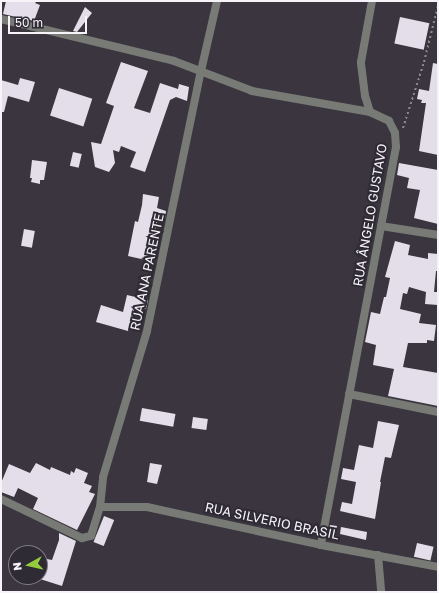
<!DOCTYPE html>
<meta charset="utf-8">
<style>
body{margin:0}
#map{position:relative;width:439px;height:593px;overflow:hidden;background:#3a353e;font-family:"Golos Text",sans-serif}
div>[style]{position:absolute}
.building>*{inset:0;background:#e3dee9;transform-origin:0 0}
.path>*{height:2px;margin-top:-1px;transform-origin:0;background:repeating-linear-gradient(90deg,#8e8a92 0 2px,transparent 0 5px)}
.minor>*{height:8px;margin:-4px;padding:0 4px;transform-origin:4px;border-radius:4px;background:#777a75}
span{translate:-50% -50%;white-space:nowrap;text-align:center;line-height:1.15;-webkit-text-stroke:4px #2f2b34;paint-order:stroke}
.street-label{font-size:13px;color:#f6f3f9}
.frame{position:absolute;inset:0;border:2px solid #f6f3f9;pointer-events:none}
.north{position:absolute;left:8px;top:545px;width:40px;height:40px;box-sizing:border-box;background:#2f2b34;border:1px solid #7f7b83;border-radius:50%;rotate:262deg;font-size:11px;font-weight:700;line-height:16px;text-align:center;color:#f6f3f9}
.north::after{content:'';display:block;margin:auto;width:14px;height:18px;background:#95cc3b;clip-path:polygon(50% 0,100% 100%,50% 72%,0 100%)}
.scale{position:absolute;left:8px;top:16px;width:79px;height:18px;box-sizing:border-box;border:2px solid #f6f3f9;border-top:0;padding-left:5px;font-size:12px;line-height:14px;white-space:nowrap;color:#f6f3f9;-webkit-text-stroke:3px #2f2b34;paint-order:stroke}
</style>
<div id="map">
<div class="building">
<div style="clip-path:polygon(6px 1px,37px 1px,35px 3px,40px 5px,34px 21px,3px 14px)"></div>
<div style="clip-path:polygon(85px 7px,92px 13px,77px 32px,73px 31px)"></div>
<div style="left:400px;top:17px;width:30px;height:27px;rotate:12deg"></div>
<div style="clip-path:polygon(121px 62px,148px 71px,134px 108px,150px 113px,160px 83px,178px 89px,179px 84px,189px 87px,187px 101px,176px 97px,170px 100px,145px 172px,130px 167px,136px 152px,121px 146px,119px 152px,113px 150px,115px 163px,109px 172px,95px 167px,91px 142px,101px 144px,114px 106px,106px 103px)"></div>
<div style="clip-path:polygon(433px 63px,438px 64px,438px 155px,419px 151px,426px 103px,421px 103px,422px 100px,417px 99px,419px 89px,429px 91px)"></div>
<div style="clip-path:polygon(20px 78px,35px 82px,29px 102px,8px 96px,4px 112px,1px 112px,1px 80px,18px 85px)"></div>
<div style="left:59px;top:88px;width:35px;height:29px;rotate:18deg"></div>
<div style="left:73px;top:152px;width:9px;height:14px;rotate:13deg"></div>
<div style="clip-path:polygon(32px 160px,47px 162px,44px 180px,40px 180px,40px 184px,31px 182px,32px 178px,30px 178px)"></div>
<div style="clip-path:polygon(399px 163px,438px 170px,438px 224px,414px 218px,420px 190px,407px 188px,409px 178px,397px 175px)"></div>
<div style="clip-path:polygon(143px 194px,159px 197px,157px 208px,166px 211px,165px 219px,158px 217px,150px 261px,128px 256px,135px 221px,138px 222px,142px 205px)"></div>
<div style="left:24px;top:229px;width:11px;height:17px;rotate:10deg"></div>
<div style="clip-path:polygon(395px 241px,410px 245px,408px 255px,428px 259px,428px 253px,438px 254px,438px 271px,436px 271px,434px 292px,438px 292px,438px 305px,425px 304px,426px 292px,409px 287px,407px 294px,403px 293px,400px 309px,421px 314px,419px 323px,436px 325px,434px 341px,427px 340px,427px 343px,408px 343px,403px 367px,438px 373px,438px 406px,388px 396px,394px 369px,373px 365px,376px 345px,365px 342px,371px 312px,380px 314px,384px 297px,386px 297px,390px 278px,385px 277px)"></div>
<div style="clip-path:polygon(127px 295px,148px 300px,146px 309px,135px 307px,128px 331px,96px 322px,101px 305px,123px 312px)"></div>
<div style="left:142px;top:408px;width:34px;height:13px;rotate:10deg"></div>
<div style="left:193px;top:417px;width:15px;height:11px;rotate:8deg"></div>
<div style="clip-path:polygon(378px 421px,399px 425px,391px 458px,385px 457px,380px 482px,381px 482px,375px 519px,340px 511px,342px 502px,352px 504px,356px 482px,341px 479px,343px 468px,354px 470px,359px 445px,373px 448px)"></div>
<div style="clip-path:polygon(36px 463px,50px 470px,51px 467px,70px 475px,71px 471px,74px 473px,76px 468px,88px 473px,84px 483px,92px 486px,89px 492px,95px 494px,77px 530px,33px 509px,38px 498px,18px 488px,14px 497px,1px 492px,1px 483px,9px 464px,30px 473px)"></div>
<div style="clip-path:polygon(150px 463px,162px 465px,157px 484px,147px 482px)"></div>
<div style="left:104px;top:516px;width:11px;height:28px;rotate:22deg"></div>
<div style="left:330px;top:525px;width:7px;height:13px;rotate:8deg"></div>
<div style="clip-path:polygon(341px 527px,367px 532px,366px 540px,340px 534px)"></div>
<div style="clip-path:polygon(59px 533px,76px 541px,62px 586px,40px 579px,47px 559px,52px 560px,59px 540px)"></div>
<div style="left:417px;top:543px;width:17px;height:14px;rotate:13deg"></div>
</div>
<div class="path">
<div style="left:403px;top:128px;width:69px;rotate:-72.3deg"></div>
<div style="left:424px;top:62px;width:58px;rotate:-76deg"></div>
</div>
<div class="minor">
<div style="left:1px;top:19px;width:178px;rotate:13.6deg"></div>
<div style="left:174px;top:61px;width:84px;rotate:21deg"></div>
<div style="left:252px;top:91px;width:120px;rotate:10.1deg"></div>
<div style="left:370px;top:112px;width:21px;rotate:25deg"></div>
<div style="left:389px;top:121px;width:13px;rotate:63deg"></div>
<div style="left:395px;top:133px;width:14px;rotate:86deg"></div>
<div style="left:396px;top:147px;width:405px;rotate:100.7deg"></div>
<div style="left:370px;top:112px;width:17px;rotate:-107deg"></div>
<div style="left:365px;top:96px;width:34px;rotate:-97deg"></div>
<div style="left:361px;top:62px;width:62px;rotate:-79.8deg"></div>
<div style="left:381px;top:226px;width:58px;rotate:9deg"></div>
<div style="left:349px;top:394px;width:91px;rotate:11.4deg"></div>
<div style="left:1px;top:499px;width:90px;rotate:25.7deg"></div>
<div style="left:82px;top:538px;width:9px;rotate:-13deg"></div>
<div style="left:91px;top:536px;width:30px;rotate:-73deg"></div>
<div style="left:100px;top:507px;width:30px;rotate:-84deg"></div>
<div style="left:103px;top:477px;width:152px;rotate:-73.2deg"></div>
<div style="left:147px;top:331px;width:266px;rotate:-78.3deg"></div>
<div style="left:201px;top:71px;width:72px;rotate:-77.1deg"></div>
<div style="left:100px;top:507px;width:47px"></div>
<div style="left:147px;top:507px;width:178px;rotate:12.3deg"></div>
<div style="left:321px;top:545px;width:119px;rotate:10.6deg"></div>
<div style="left:378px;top:555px;width:37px;rotate:85deg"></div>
</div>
<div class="street-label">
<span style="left:370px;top:215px;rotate:-80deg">RUA ÂNGELO GUSTAVO</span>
<span style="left:147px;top:272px;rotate:-78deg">RUA ANA PARENTE</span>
<span style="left:272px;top:521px;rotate:12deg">RUA SILVERIO BRASIL</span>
</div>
<div class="frame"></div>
<div class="north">N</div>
<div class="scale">50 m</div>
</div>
